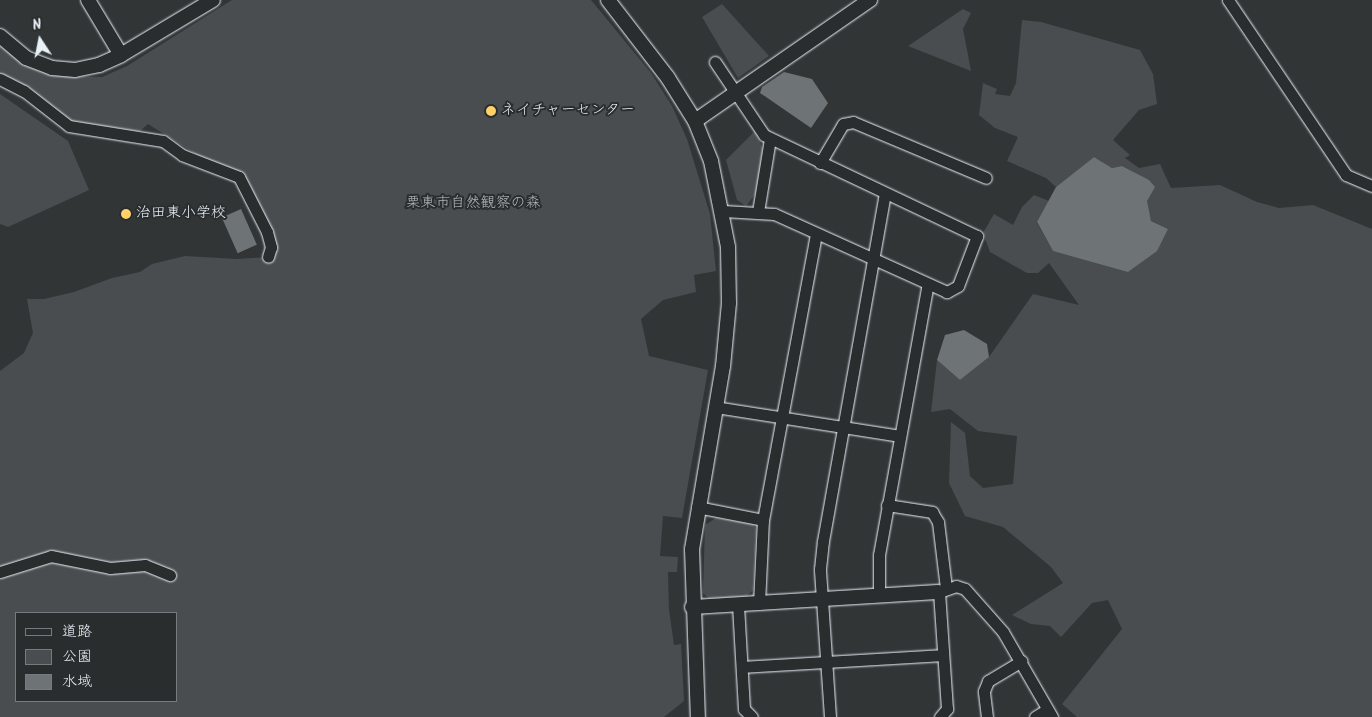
<!DOCTYPE html>
<meta charset="utf-8">
<style>
body{margin:0}
#map{position:relative;width:1372px;height:717px;overflow:hidden;background:#323536;font-family:Kalam,"Klee One",sans-serif}
div>[style]{position:absolute}
.green>*{inset:0;background:#494d4f}
.water>*{inset:0;background:#6e7376;transform-origin:0 0}
.roads{filter:drop-shadow(0 0 1px #e8f1f8) drop-shadow(0 0 1px #e8f1f8)}
.minor>*{height:11px;margin:-5.5px;padding:0 5.5px;transform-origin:5.5px;border-radius:5.5px;background:#2a2d2e}
.tertiary>*{height:14px;margin:-7px;padding:0 7px;transform-origin:7px;border-radius:7px;background:#2a2d2e}
.dots>*{width:14px;height:14px;translate:-50% -50%;box-sizing:border-box;border:2px solid #2a2d2e;border-radius:50%}
span{translate:-50% -50%;white-space:nowrap;text-align:center;line-height:1.15;-webkit-text-stroke:4px #2a2d2e;paint-order:stroke}
.poi-label{font-size:15px;color:#e8f1f8}
.left{translate:0 -50%;text-align:left}
.park-label{font-size:15px;color:#b0b8bd}
.legend{position:absolute;left:15px;top:612px;width:162px;height:90px;box-sizing:border-box;background:#2a2d2e;border:1px solid #767b7f;margin:0;padding:6px 9px;list-style:none;font-size:15px;color:#e8f1f8}
.legend li{display:flex;align-items:center;gap:10px;height:25px}
.legend b{width:25px;border:1px solid #767b7f}
.north{position:absolute;left:15px;top:15px;width:50px;height:50px;-webkit-text-stroke:4px #2a2d2e;paint-order:stroke;rotate:349deg;font-size:14px;font-weight:700;line-height:20px;text-align:center;color:#e8f1f8}
.north::after{content:'';display:block;margin:auto;width:18px;height:22px;background:#e8f1f8;clip-path:polygon(50% 0,100% 100%,50% 72%,0 100%)}
</style>
<div id="map">
<div class="green">
<div style="clip-path:polygon(evenodd,232px 0,591px 0,651px 73px,672px 106px,687px 139px,710px 214px,716px 271px,694px 275px,696px 292px,663px 300px,641px 319px,649px 356px,708px 370px,682px 518px,663px 516px,660px 556px,678px 557px,677px 572px,668px 572px,669px 610px,674px 645px,681px 644px,684px 701px,664px 717px,0 717px,0 371px,24px 353px,33px 333px,27px 299px,44px 299px,74px 292px,112px 278px,140px 272px,152px 264px,185px 256px,237px 259px,268px 257px,265px 218px,250px 185px,240px 172px,202px 158px,148px 124px,139px 132px,68px 121px,30px 88px,0 74px,0 44px,19px 60px,70px 76px,102px 77px,127px 66px,232px 0,16px 613px,176px 613px,176px 701px,16px 701px,16px 613px)"></div>
<div style="clip-path:polygon(722px 4px,769px 56px,738px 78px,702px 17px)"></div>
<div style="clip-path:polygon(963px 9px,971px 13px,963px 29px,971px 71px,908px 46px)"></div>
<div style="clip-path:polygon(1022px 20px,1041px 22px,1140px 50px,1153px 74px,1157px 104px,1139px 110px,1113px 140px,1130px 155px,1125px 158px,1139px 168px,1160px 164px,1171px 188px,1220px 185px,1257px 202px,1279px 208px,1313px 205px,1372px 229px,1372px 717px,1077px 717px,1062px 704px,1122px 629px,1108px 600px,1092px 603px,1061px 637px,1050px 626px,1031px 624px,1012px 615px,1063px 583px,1051px 567px,1003px 527px,965px 516px,949px 483px,951px 422px,965px 433px,970px 476px,983px 488px,1013px 484px,1017px 436px,978px 431px,950px 409px,931px 412px,937px 360px,960px 380px,989px 357px,1033px 294px,1079px 305px,1049px 263px,1038px 273px,1027px 273px,990px 252px,983px 233px,994px 214px,1013px 225px,1022px 207px,1034px 195px,1049px 201px,1037px 223px,1053px 251px,1072px 255px,1168px 229px,1151px 221px,1137px 174px,1122px 166px,1112px 168px,1094px 157px,1056px 187px,1046px 178px,1007px 161px,1018px 137px,995px 128px,979px 115px,983px 83px,997px 89px,995px 94px,1010px 96px,1016px 83px)"></div>
<div style="clip-path:polygon(0 94px,68px 141px,89px 190px,8px 227px,0 224px)"></div>
<div style="clip-path:polygon(755px 131px,763px 149px,757px 192px,746px 206px,737px 200px,726px 160px)"></div>
<div style="clip-path:polygon(716px 518px,753px 524px,756px 529px,753px 590px,746px 597px,709px 599px,703px 593px,705px 525px)"></div>
</div>
<div class="water">
<div style="clip-path:polygon(784px 72px,812px 79px,828px 103px,811px 128px,760px 93px,762px 87px)"></div>
<div style="clip-path:polygon(1094px 157px,1112px 168px,1122px 166px,1149px 180px,1155px 187px,1147px 201px,1151px 221px,1168px 229px,1157px 251px,1128px 272px,1053px 251px,1037px 222px,1056px 187px)"></div>
<div style="left:241px;top:209px;width:39px;height:21px;rotate:66deg"></div>
<div style="clip-path:polygon(964px 330px,987px 344px,989px 357px,960px 380px,937px 360px,945px 335px)"></div>
</div>
<div class="roads">
<div class="minor">
<div style="left:1228px;top:0;width:211px;rotate:56deg"></div>
<div style="left:1346px;top:175px;width:28px;rotate:23deg"></div>
<div style="left:715px;top:62px;width:88px;rotate:56.1deg"></div>
<div style="left:764px;top:135px;width:236px;rotate:25.4deg"></div>
<div style="left:977px;top:236px;width:53px;rotate:110.8deg"></div>
<div style="left:958px;top:286px;width:13px;rotate:151deg"></div>
<div style="left:947px;top:292px;width:190px;rotate:-155.7deg"></div>
<div style="left:774px;top:214px;width:51px;rotate:-176.6deg"></div>
<div style="left:0;top:79px;width:27px;rotate:27deg"></div>
<div style="left:24px;top:91px;width:57px;rotate:37.9deg"></div>
<div style="left:69px;top:126px;width:95px;rotate:9.1deg"></div>
<div style="left:163px;top:141px;width:24px;rotate:36deg"></div>
<div style="left:182px;top:155px;width:61px;rotate:21.1deg"></div>
<div style="left:239px;top:177px;width:62px;rotate:63deg"></div>
<div style="left:267px;top:232px;width:16px;rotate:75deg"></div>
<div style="left:271px;top:247px;width:10px;rotate:107deg"></div>
<div style="left:820px;top:163px;width:45px;rotate:-59.5deg"></div>
<div style="left:843px;top:124px;width:10px;rotate:-11deg"></div>
<div style="left:853px;top:122px;width:144px;rotate:22.8deg"></div>
<div style="left:758px;top:212px;width:74px;rotate:-80.7deg"></div>
<div style="left:715px;top:407px;width:187px;rotate:8.9deg"></div>
<div style="left:887px;top:505px;width:46px;rotate:8.8deg"></div>
<div style="left:932px;top:512px;width:12px;rotate:59deg"></div>
<div style="left:938px;top:522px;width:66px;rotate:83.1deg"></div>
<div style="left:697px;top:507px;width:67px;rotate:11.1deg"></div>
<div style="left:0;top:572px;width:53px;rotate:-17.4deg"></div>
<div style="left:51px;top:556px;width:60px;rotate:11.5deg"></div>
<div style="left:110px;top:568px;width:35px;rotate:-5deg"></div>
<div style="left:145px;top:565px;width:27px;rotate:22deg"></div>
<div style="left:879px;top:596px;width:41px;rotate:-90deg"></div>
<div style="left:879px;top:555px;width:275px;rotate:-79.8deg"></div>
<div style="left:759px;top:604px;width:84px;rotate:-87.3deg"></div>
<div style="left:763px;top:520px;width:291px;rotate:-79.5deg"></div>
<div style="left:738px;top:605px;width:104px;rotate:86.7deg"></div>
<div style="left:744px;top:709px;width:11px;rotate:45deg"></div>
<div style="left:742px;top:667px;width:201px;rotate:-3.4deg"></div>
<div style="left:830px;top:717px;width:148px;rotate:-93.9deg"></div>
<div style="left:820px;top:569px;width:28px;rotate:-84deg"></div>
<div style="left:823px;top:541px;width:353px;rotate:-79.9deg"></div>
<div style="left:940px;top:717px;width:11px;rotate:-49deg"></div>
<div style="left:947px;top:709px;width:117px;rotate:-93.9deg"></div>
<div style="left:939px;top:592px;width:18px;rotate:-19deg"></div>
<div style="left:956px;top:586px;width:9px;rotate:18deg"></div>
<div style="left:965px;top:589px;width:57px;rotate:48.5deg"></div>
<div style="left:1003px;top:632px;width:98px;rotate:60deg"></div>
<div style="left:987px;top:717px;width:26px;rotate:-97deg"></div>
<div style="left:984px;top:691px;width:11px;rotate:-68deg"></div>
<div style="left:988px;top:681px;width:39px;rotate:-31deg"></div>
<div style="left:1035px;top:717px;width:13px;rotate:-32deg"></div>
</div>
<div class="tertiary">
<div style="left:88px;top:0;width:64px;rotate:59deg"></div>
<div style="left:608px;top:0;width:98px;rotate:52.4deg"></div>
<div style="left:668px;top:78px;width:51px;rotate:57.9deg"></div>
<div style="left:695px;top:121px;width:43px;rotate:68.2deg"></div>
<div style="left:711px;top:161px;width:88px;rotate:78.8deg"></div>
<div style="left:728px;top:247px;width:56px;rotate:89deg"></div>
<div style="left:729px;top:303px;width:63px;rotate:95.4deg"></div>
<div style="left:723px;top:366px;width:186px;rotate:99.6deg"></div>
<div style="left:692px;top:549px;width:168px;rotate:88deg"></div>
<div style="left:0;top:36px;width:34px;rotate:40deg"></div>
<div style="left:26px;top:58px;width:28px;rotate:21deg"></div>
<div style="left:52px;top:68px;width:23px;rotate:5deg"></div>
<div style="left:75px;top:70px;width:25px;rotate:-12deg"></div>
<div style="left:99px;top:65px;width:24px;rotate:-24deg"></div>
<div style="left:121px;top:55px;width:107px;rotate:-30.9deg"></div>
<div style="left:695px;top:121px;width:213px;rotate:-34.7deg"></div>
<div style="left:692px;top:607px;width:247px;rotate:-3.5deg"></div>
</div>
</div>
<div class="dots">
<div style="left:491px;top:111px;background:#ffd166"></div>
<div style="left:126px;top:214px;background:#ffd166"></div>
</div>
<div class="poi-label">
<span class="left" style="left:501px;top:111px">ネイチャーセンター</span>
<span class="left" style="left:136px;top:214px">治田東小学校</span>
</div>
<div class="park-label">
<span style="left:473px;top:204px">栗東市自然観察の森</span>
</div>
<ul class="legend">
<li><b style="height:6px;background:#2a2d2e"></b>道路</li>
<li><b style="height:14px;background:#494d4f"></b>公園</li>
<li><b style="height:14px;background:#6e7376"></b>水域</li>
</ul>
<div class="north">N</div>
</div>
